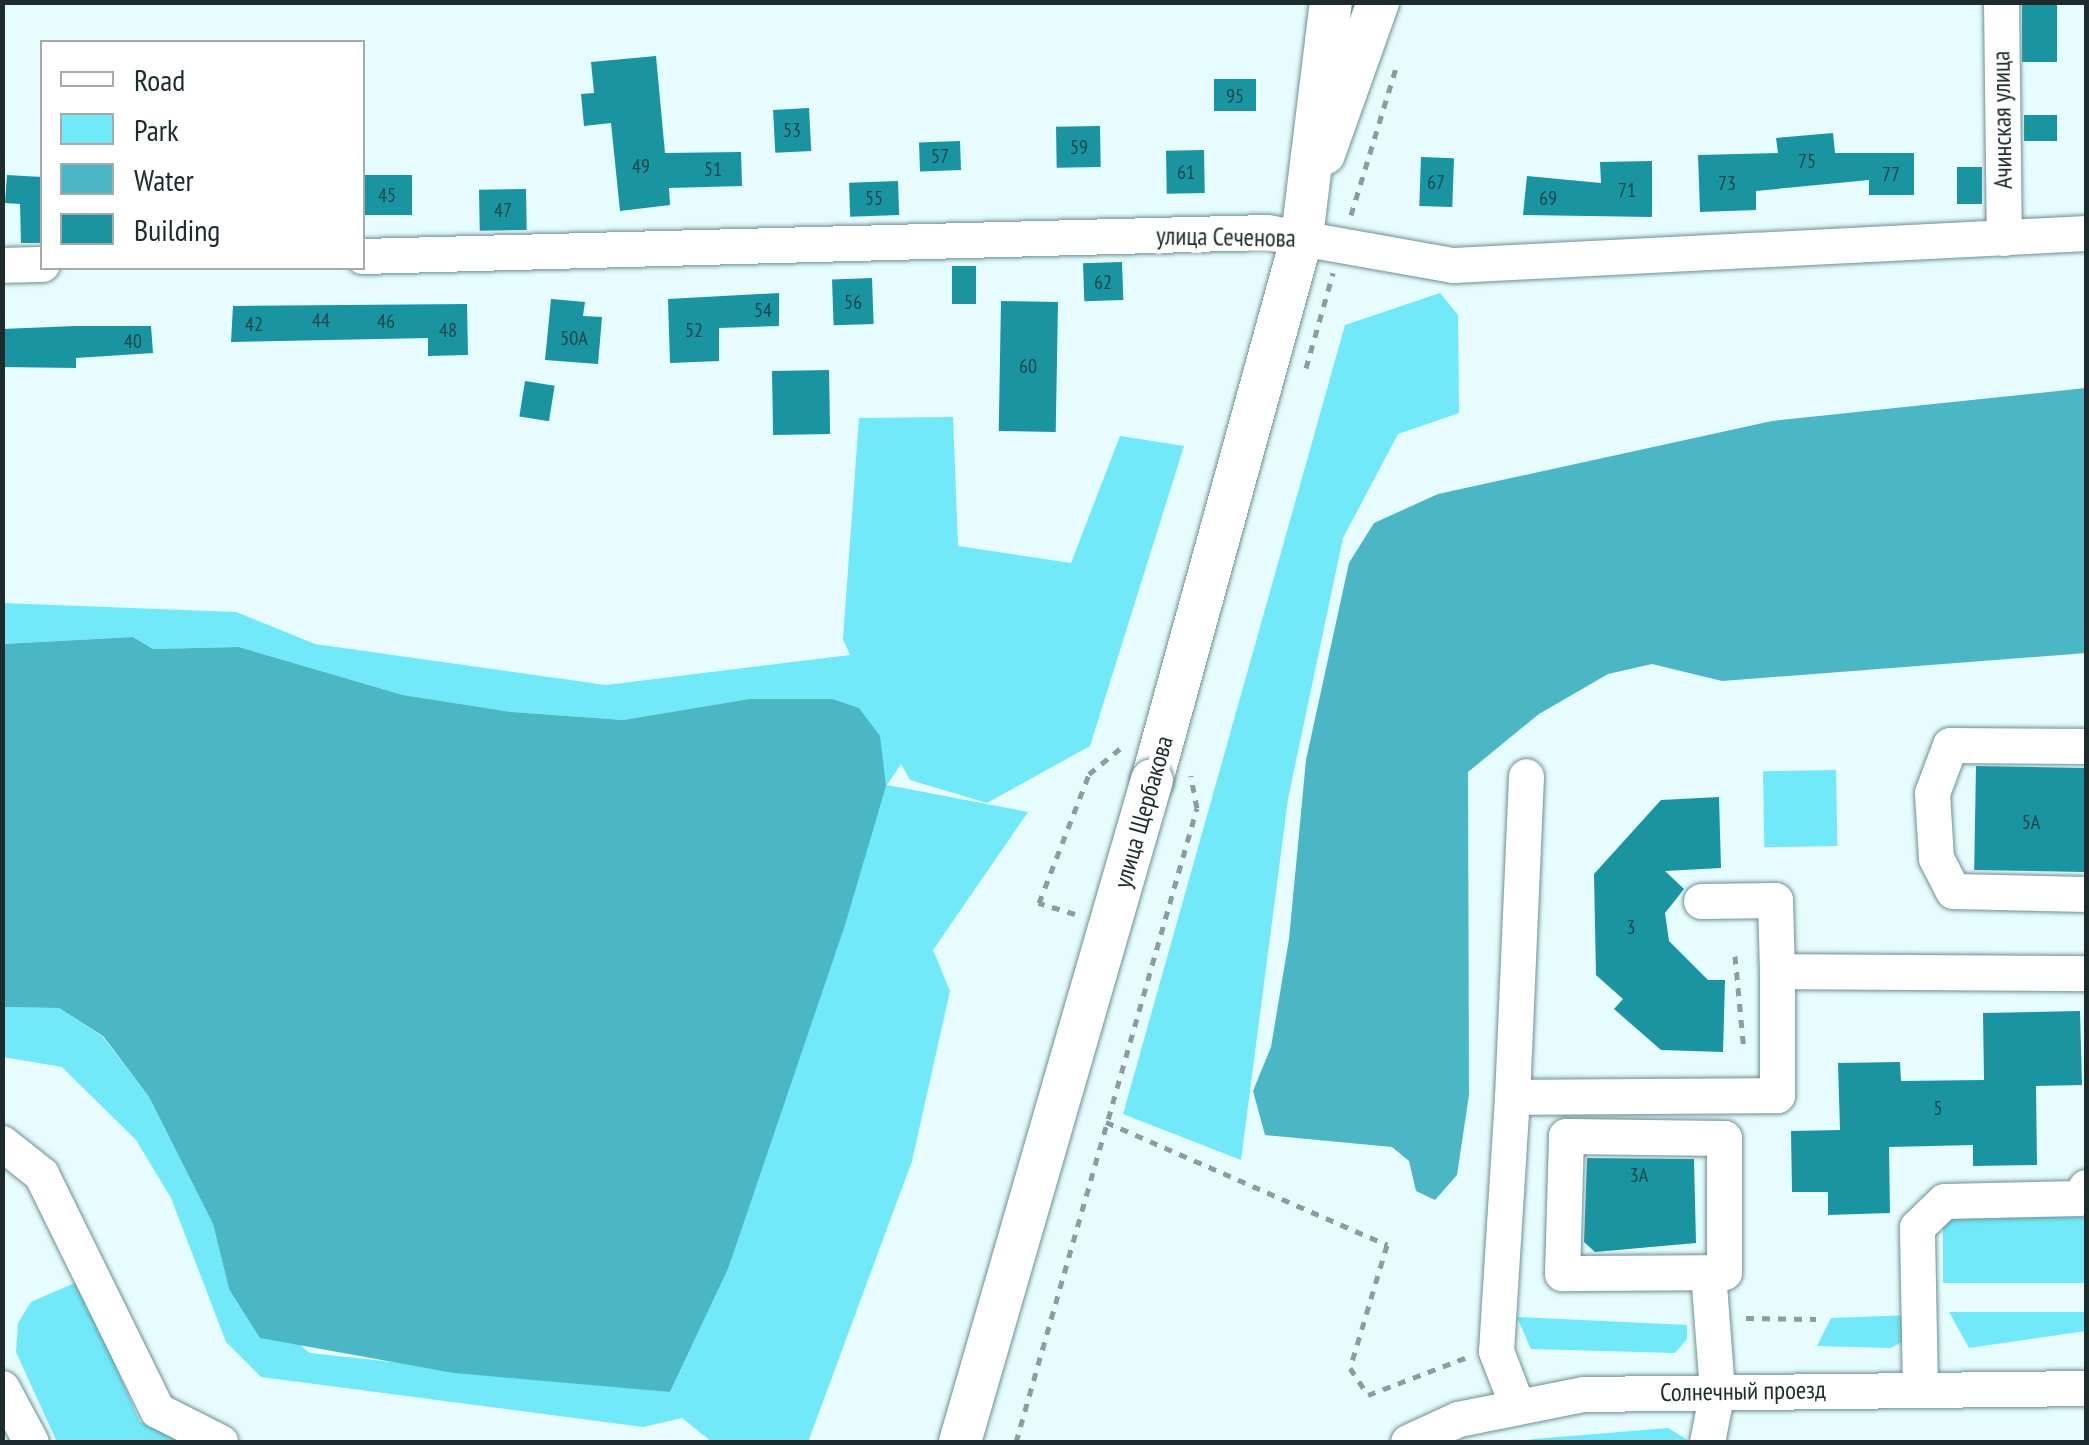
<!DOCTYPE html>
<meta charset="utf-8">
<style>
body{margin:0}
#map{position:relative;width:2089px;height:1445px;overflow:hidden;background:#e6fcff;font-family:"PT Sans Narrow",sans-serif}
div>[style]{position:absolute}
.green>*{inset:0;background:#71e9f8;transform-origin:0 0}
.water>*{inset:0;background:#4bb7c4}
.building>*{inset:0;background:#1a94a1;transform-origin:0 0}
.path>*{height:5px;margin-top:-2.5px;transform-origin:0;background:repeating-linear-gradient(90deg,#8b9da0 0 8px,transparent 0 16px)}
.roads{filter:drop-shadow(0 0 2px #6d9094) drop-shadow(0 0 2px #6d9094)}
.minor>*{height:35px;margin:-17.5px;padding:0 17.5px;transform-origin:17.5px;border-radius:17.5px;background:#fff}
.major>*{height:42px;margin:-21px;padding:0 21px;transform-origin:21px;border-radius:21px;background:#fff}
.bridges{filter:drop-shadow(0 0 2px #6d9094) drop-shadow(0 0 2px #6d9094)}
.major-bridge>*{height:42px;margin:-21px;padding:0 21px;transform-origin:21px;border-radius:21px;background:#fff}
span{translate:-50% -50%;white-space:nowrap;text-align:center;line-height:1.15;-webkit-text-stroke:9px #fff;paint-order:stroke}
.number-label{font-size:20px;color:#1c454a}
.number-label span{-webkit-text-stroke-width:0}
.street-label{font-size:25px;color:#1d2b2d}
.frame{position:absolute;inset:0;border:5px solid #1d2b2d;pointer-events:none}
.legend{position:absolute;left:40px;top:40px;width:325px;height:230px;box-sizing:border-box;background:#fff;border:2px solid #a5aaab;margin:0;padding:12px 18px;list-style:none;font-size:30px;color:#1d2b2d}
.legend li{display:flex;align-items:center;gap:20px;height:50px}
.legend b{width:50px;border:2px solid #a5aaab}
</style>
<div id="map">
<div class="green">
<div style="clip-path:polygon(1440px 293px,1458px 315px,1459px 413px,1398px 434px,1343px 538px,1288px 799px,1241px 1160px,1123px 1114px,1345px 325px)"></div>
<div style="clip-path:polygon(953px 417px,958px 546px,1071px 563px,1120px 436px,1184px 446px,1090px 746px,987px 803px,910px 780px,901px 764px,887px 785px,1028px 812px,933px 950px,950px 991px,912px 1161px,808px 1442px,712px 1442px,682px 1418px,643px 1427px,261px 1377px,226px 1342px,171px 1198px,136px 1140px,62px 1067px,3px 1057px,3px 1007px,59px 1008px,102px 1036px,149px 1097px,213px 1224px,229px 1289px,310px 1353px,670px 1392px,728px 1269px,886px 786px,749px 699px,623px 720px,512px 712px,403px 695px,239px 647px,153px 649px,133px 637px,3px 644px,2px 603px,236px 612px,315px 644px,606px 685px,850px 655px,843px 639px,859px 418px)"></div>
<div style="left:1836px;top:770px;width:76px;height:73px;rotate:89deg"></div>
<div style="left:2086px;top:1217px;width:66px;height:143px;rotate:90deg"></div>
<div style="clip-path:polygon(79px 1281px,140px 1422px,198px 1442px,57px 1442px,16px 1352px,18px 1323px,31px 1302px)"></div>
<div style="clip-path:polygon(1949px 1312px,2086px 1312px,2086px 1331px,1969px 1348px)"></div>
<div style="clip-path:polygon(1910px 1315px,1904px 1341px,1890px 1348px,1817px 1346px,1831px 1318px)"></div>
<div style="clip-path:polygon(1517px 1317px,1687px 1325px,1687px 1339px,1675px 1353px,1531px 1349px)"></div>
<div style="clip-path:polygon(1668px 1428px,1691px 1442px,1517px 1442px,1534px 1439px)"></div>
</div>
<div class="water">
<div style="clip-path:polygon(2086px 388px,2086px 653px,1722px 681px,1652px 664px,1608px 674px,1539px 714px,1468px 772px,1469px 1095px,1457px 1175px,1435px 1200px,1416px 1191px,1409px 1161px,1392px 1147px,1265px 1135px,1253px 1091px,1271px 1047px,1289px 939px,1306px 760px,1349px 563px,1374px 523px,1438px 494px,1772px 421px)"></div>
<div style="clip-path:polygon(133px 637px,153px 649px,239px 647px,403px 695px,512px 712px,623px 720px,749px 699px,832px 699px,859px 708px,880px 736px,886px 786px,845px 925px,728px 1269px,670px 1392px,454px 1373px,260px 1338px,229px 1289px,213px 1224px,149px 1097px,103px 1036px,59px 1008px,3px 1007px,3px 644px)"></div>
</div>
<div class="building">
<div style="left:2022px;top:2px;width:35px;height:60px"></div>
<div style="clip-path:polygon(656px 56px,665px 153px,741px 152px,742px 186px,669px 188px,670px 205px,620px 211px,611px 123px,584px 126px,581px 94px,594px 93px,591px 62px)"></div>
<div style="left:1256px;top:79px;width:32px;height:42px;rotate:90deg"></div>
<div style="left:809px;top:108px;width:43px;height:36px;rotate:87deg"></div>
<div style="left:2024px;top:115px;width:33px;height:26px"></div>
<div style="left:1100px;top:126px;width:41px;height:44px;rotate:89deg"></div>
<div style="clip-path:polygon(1833px 133px,1835px 153px,1914px 153px,1914px 195px,1869px 195px,1869px 180px,1756px 191px,1756px 210px,1700px 212px,1698px 155px,1778px 153px,1776px 138px)"></div>
<div style="left:960px;top:141px;width:29px;height:41px;rotate:88deg"></div>
<div style="left:1204px;top:150px;width:43px;height:38px;rotate:89deg"></div>
<div style="left:1421px;top:157px;width:33px;height:49px;rotate:2deg"></div>
<div style="clip-path:polygon(1652px 161px,1652px 217px,1523px 215px,1527px 176px,1601px 183px,1600px 162px)"></div>
<div style="left:1957px;top:167px;width:25px;height:37px"></div>
<div style="clip-path:polygon(7px 175px,42px 177px,42px 243px,21px 243px,20px 204px,5px 203px)"></div>
<div style="left:362px;top:175px;width:50px;height:40px"></div>
<div style="left:898px;top:181px;width:34px;height:49px;rotate:88deg"></div>
<div style="left:526px;top:189px;width:41px;height:47px;rotate:89deg"></div>
<div style="left:1122px;top:262px;width:38px;height:39px;rotate:88deg"></div>
<div style="left:952px;top:266px;width:24px;height:38px"></div>
<div style="left:872px;top:278px;width:46px;height:40px;rotate:88deg"></div>
<div style="clip-path:polygon(779px 293px,779px 326px,719px 328px,719px 361px,670px 363px,668px 299px)"></div>
<div style="clip-path:polygon(551px 299px,585px 302px,583px 316px,602px 317px,598px 364px,545px 360px)"></div>
<div style="left:1001px;top:301px;width:57px;height:130px;rotate:1deg"></div>
<div style="clip-path:polygon(467px 304px,468px 355px,428px 356px,428px 338px,231px 342px,233px 306px)"></div>
<div style="clip-path:polygon(75px 326px,151px 326px,153px 353px,76px 358px,76px 368px,2px 367px,2px 329px)"></div>
<div style="left:829px;top:370px;width:64px;height:57px;rotate:89deg"></div>
<div style="left:525px;top:381px;width:30px;height:36px;rotate:9deg"></div>
<div style="left:1976px;top:766px;width:110px;height:104px;rotate:1deg"></div>
<div style="clip-path:polygon(1719px 797px,1721px 868px,1665px 871px,1684px 889px,1665px 913px,1669px 941px,1708px 980px,1725px 980px,1723px 1052px,1661px 1050px,1614px 1009px,1623px 999px,1596px 975px,1594px 874px,1661px 800px)"></div>
<div style="clip-path:polygon(2080px 1011px,2082px 1085px,2036px 1086px,2037px 1165px,1973px 1166px,1973px 1145px,1889px 1147px,1890px 1213px,1828px 1215px,1828px 1192px,1792px 1192px,1791px 1131px,1840px 1130px,1838px 1063px,1900px 1062px,1901px 1081px,1984px 1080px,1983px 1013px)"></div>
<div style="clip-path:polygon(1587px 1158px,1694px 1159px,1696px 1243px,1595px 1252px,1584px 1242px)"></div>
</div>
<div class="path">
<div style="left:1351px;top:215px;width:154px;rotate:-73deg"></div>
<div style="left:1306px;top:368px;width:99px;rotate:-74.1deg"></div>
<div style="left:1075px;top:914px;width:38px;rotate:-163deg"></div>
<div style="left:1039px;top:903px;width:138px;rotate:-68.8deg"></div>
<div style="left:1089px;top:774px;width:43px;rotate:-39.3deg"></div>
<div style="left:1735px;top:956px;width:96px;rotate:84.6deg"></div>
<div style="left:1106px;top:1122px;width:307px;rotate:23.6deg"></div>
<div style="left:1387px;top:1245px;width:128px;rotate:106.7deg"></div>
<div style="left:1350px;top:1368px;width:32px;rotate:56deg"></div>
<div style="left:1368px;top:1395px;width:104px;rotate:-20.9deg"></div>
<div style="left:1746px;top:1318px;width:70px;rotate:0.8deg"></div>
<div style="left:1016px;top:1442px;width:659px;rotate:-74.07deg"></div>
<div style="left:1197px;top:808px;width:33px;rotate:-101deg"></div>
<div style="left:2081px;top:1442px;width:5px"></div>
</div>
<div class="roads">
<div class="minor">
<div style="left:2001px;top:2px;width:236px;rotate:89.3deg"></div>
<div style="left:362px;top:256px;width:905px;rotate:-1.52deg"></div>
<div style="left:1267px;top:232px;width:189px;rotate:10.1deg"></div>
<div style="left:1453px;top:265px;width:634px;rotate:-2.89deg"></div>
<div style="left:2px;top:265px;width:40px;rotate:-1.4deg"></div>
<div style="left:2086px;top:746px;width:136px;rotate:-179.6deg"></div>
<div style="left:1950px;top:745px;width:51px;rotate:110.6deg"></div>
<div style="left:1932px;top:793px;width:65px;rotate:86.5deg"></div>
<div style="left:1936px;top:858px;width:37px;rotate:63deg"></div>
<div style="left:1953px;top:891px;width:133px;rotate:1.3deg"></div>
<div style="left:1701px;top:901px;width:74px;rotate:-0.8deg"></div>
<div style="left:1775px;top:900px;width:71px;rotate:88.4deg"></div>
<div style="left:1512px;top:1097px;width:321px;rotate:-87.5deg"></div>
<div style="left:1566px;top:1136px;width:158px;rotate:0.7deg"></div>
<div style="left:1724px;top:1138px;width:134px;rotate:90deg"></div>
<div style="left:1724px;top:1272px;width:162px;rotate:179.6deg"></div>
<div style="left:1562px;top:1273px;width:137px;rotate:-88.3deg"></div>
<div style="left:2px;top:1143px;width:50px;rotate:38.5deg"></div>
<div style="left:41px;top:1174px;width:263px;rotate:63.8deg"></div>
<div style="left:157px;top:1410px;width:71px;rotate:26.9deg"></div>
<div style="left:2px;top:1388px;width:61px;rotate:61.8deg"></div>
<div style="left:1920px;top:1389px;width:162px;rotate:-91.1deg"></div>
<div style="left:1917px;top:1227px;width:37px;rotate:-44deg"></div>
<div style="left:1944px;top:1201px;width:135px;rotate:-1.3deg"></div>
<div style="left:2079px;top:1198px;width:13px;rotate:-58deg"></div>
<div style="left:1516px;top:1403px;width:56px;rotate:-111deg"></div>
<div style="left:1496px;top:1351px;width:255px;rotate:-86.4deg"></div>
<div style="left:1512px;top:1097px;width:265px;rotate:-0.4deg"></div>
<div style="left:1777px;top:1095px;width:124px;rotate:-90deg"></div>
<div style="left:1777px;top:971px;width:309px;rotate:0.4deg"></div>
<div style="left:1408px;top:1442px;width:55px;rotate:-24.7deg"></div>
<div style="left:1458px;top:1419px;width:127px;rotate:-11.3deg"></div>
<div style="left:1583px;top:1394px;width:503px;rotate:-0.68deg"></div>
<div style="left:1707px;top:1442px;width:52px;rotate:-78.9deg"></div>
<div style="left:1717px;top:1391px;width:119px;rotate:-94.3deg"></div>
</div>
<div class="major">
<div style="left:1324px;top:154px;width:161px;rotate:-70.4deg"></div>
<div style="left:1152px;top:780px;width:563px;rotate:-74.56deg"></div>
<div style="left:1302px;top:237px;width:237px;rotate:-83deg"></div>
</div>
</div>
<div class="bridges">
<div class="major-bridge">
<div style="left:960px;top:1442px;width:689px;rotate:-73.83deg"></div>
</div>
</div>
<div class="number-label">
<span style="left:1235px;top:96px">95</span>
<span style="left:792px;top:130px">53</span>
<span style="left:1079px;top:147px">59</span>
<span style="left:940px;top:156px">57</span>
<span style="left:1807px;top:161px">75</span>
<span style="left:641px;top:166px">49</span>
<span style="left:713px;top:169px">51</span>
<span style="left:1186px;top:172px">61</span>
<span style="left:1891px;top:174px">77</span>
<span style="left:1436px;top:182px">67</span>
<span style="left:1727px;top:183px">73</span>
<span style="left:1627px;top:190px">71</span>
<span style="left:387px;top:195px">45</span>
<span style="left:874px;top:198px">55</span>
<span style="left:1548px;top:198px">69</span>
<span style="left:503px;top:210px">47</span>
<span style="left:1103px;top:282px">62</span>
<span style="left:853px;top:302px">56</span>
<span style="left:763px;top:310px">54</span>
<span style="left:321px;top:320px">44</span>
<span style="left:386px;top:321px">46</span>
<span style="left:254px;top:324px">42</span>
<span style="left:448px;top:330px">48</span>
<span style="left:694px;top:330px">52</span>
<span style="left:574px;top:338px">50А</span>
<span style="left:133px;top:341px">40</span>
<span style="left:1028px;top:366px">60</span>
<span style="left:2031px;top:822px">5А</span>
<span style="left:1631px;top:927px">3</span>
<span style="left:1938px;top:1108px">5</span>
<span style="left:1639px;top:1175px">3А</span>
</div>
<div class="street-label">
<span style="left:2002px;top:120px;rotate:-91deg">Ачинская улица</span>
<span style="left:1226px;top:237px;rotate:1deg">улица Сеченова</span>
<span style="left:1143px;top:812px;rotate:-74deg">улица Щербакова</span>
<span style="left:1743px;top:1391px;rotate:-1deg">Солнечный проезд</span>
</div>
<div class="frame"></div>
<ul class="legend">
<li><b style="height:12px;background:#fff"></b>Road</li>
<li><b style="height:28px;background:#71e9f8"></b>Park</li>
<li><b style="height:28px;background:#4bb7c4"></b>Water</li>
<li><b style="height:28px;background:#1a94a1"></b>Building</li>
</ul>
</div>
